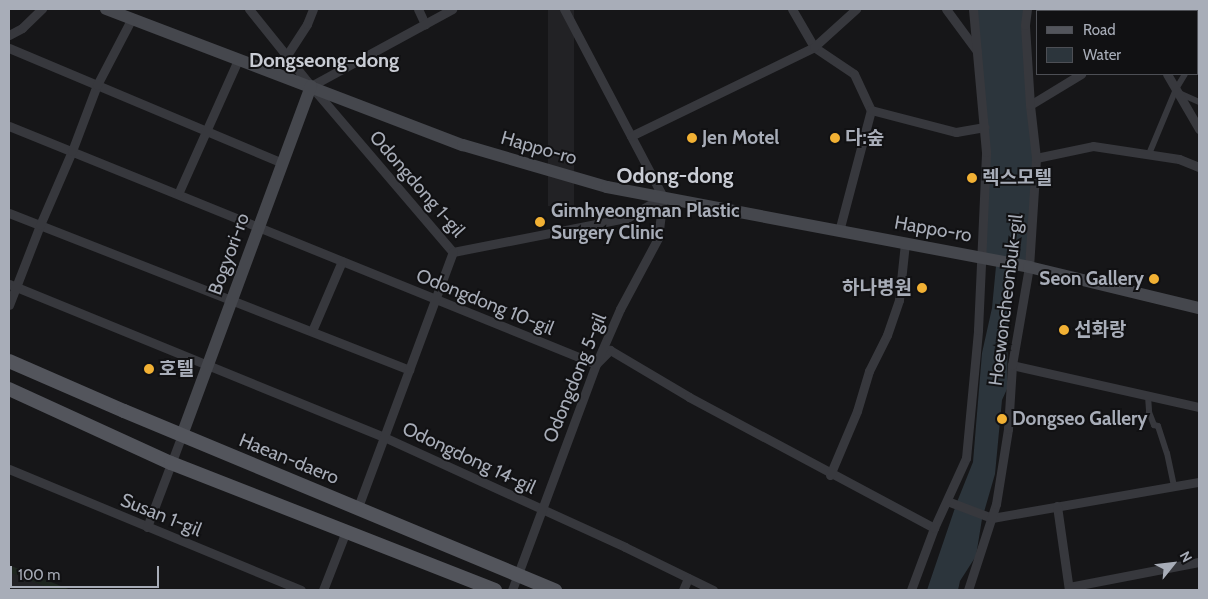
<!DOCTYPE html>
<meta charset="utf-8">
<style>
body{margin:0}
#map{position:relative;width:1208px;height:599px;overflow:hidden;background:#161618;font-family:Cabin,"Noto Sans KR",sans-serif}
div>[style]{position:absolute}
.built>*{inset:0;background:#222225;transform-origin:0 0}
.green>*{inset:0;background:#1e261f}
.water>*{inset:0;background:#2c353c}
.pedestrian>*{height:6px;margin:-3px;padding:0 3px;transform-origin:3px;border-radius:3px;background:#37383d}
.minor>*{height:9px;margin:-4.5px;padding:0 4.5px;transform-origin:4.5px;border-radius:4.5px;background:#37383d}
.secondary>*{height:12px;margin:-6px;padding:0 6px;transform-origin:6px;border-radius:6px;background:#45474d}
.primary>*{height:14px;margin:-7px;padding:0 7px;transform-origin:7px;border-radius:7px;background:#53555c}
.dots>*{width:14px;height:14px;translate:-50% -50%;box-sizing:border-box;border:2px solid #111113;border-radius:50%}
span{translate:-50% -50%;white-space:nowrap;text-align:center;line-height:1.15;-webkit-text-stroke:4px #111113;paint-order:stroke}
.poi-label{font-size:19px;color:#a8adb8;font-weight:700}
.left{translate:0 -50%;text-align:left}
.right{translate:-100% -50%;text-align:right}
.street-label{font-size:19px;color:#a8adb8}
.neighbourhood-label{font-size:20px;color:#c9ccd4;font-weight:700}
.quarter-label{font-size:21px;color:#c9ccd4;font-weight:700}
.frame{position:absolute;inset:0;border:10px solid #a8adb8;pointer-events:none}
.legend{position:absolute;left:1036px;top:10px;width:162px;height:65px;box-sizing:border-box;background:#111113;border:1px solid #4d4f55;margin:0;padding:6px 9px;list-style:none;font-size:15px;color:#a8adb8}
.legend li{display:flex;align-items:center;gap:10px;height:25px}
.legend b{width:25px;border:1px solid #4d4f55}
.north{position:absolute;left:1148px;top:539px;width:50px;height:50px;-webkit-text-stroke:4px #111113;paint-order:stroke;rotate:61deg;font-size:14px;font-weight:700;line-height:20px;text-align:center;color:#a8adb8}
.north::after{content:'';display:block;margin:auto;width:18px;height:22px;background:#a8adb8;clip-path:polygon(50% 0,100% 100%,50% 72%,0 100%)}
.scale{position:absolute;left:10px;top:566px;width:149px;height:22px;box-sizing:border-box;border:2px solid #a8adb8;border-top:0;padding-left:6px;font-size:15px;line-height:18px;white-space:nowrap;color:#a8adb8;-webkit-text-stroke:4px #111113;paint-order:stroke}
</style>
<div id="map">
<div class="built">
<div style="left:548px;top:9px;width:26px;height:197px"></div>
<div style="clip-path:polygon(9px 567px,64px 590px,9px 590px)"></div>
</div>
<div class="green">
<div style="clip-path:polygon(9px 565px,71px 590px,54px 590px,9px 572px)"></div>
</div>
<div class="water">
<div style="clip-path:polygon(973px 9px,1027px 9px,1036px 158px,1029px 267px,1011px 264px,1008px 287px,1011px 313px,1008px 325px,1007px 389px,1002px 400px,995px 474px,982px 519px,976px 556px,960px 581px,958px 590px,927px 590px,957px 502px,973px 462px,982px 353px,992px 308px,996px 266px,980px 257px,986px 152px)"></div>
</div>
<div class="pedestrian">
<div style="left:1179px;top:93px;width:22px;rotate:24deg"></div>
<div style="left:1149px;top:154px;width:70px;rotate:-67.4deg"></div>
<div style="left:1176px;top:89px;width:17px;rotate:-59deg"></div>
<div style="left:1148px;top:396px;width:16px;rotate:86deg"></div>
<div style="left:1149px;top:412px;width:14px;rotate:69deg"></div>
<div style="left:1154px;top:425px;width:4px;rotate:14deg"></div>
<div style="left:1158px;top:426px;width:28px;rotate:72deg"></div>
<div style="left:1167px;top:453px;width:34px;rotate:78deg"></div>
</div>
<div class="minor">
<div style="left:249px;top:9px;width:99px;rotate:51.2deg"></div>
<div style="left:311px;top:86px;width:218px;rotate:49.5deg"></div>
<div style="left:453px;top:252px;width:177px;rotate:-11.1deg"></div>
<div style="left:627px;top:218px;width:42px;rotate:-30.3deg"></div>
<div style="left:418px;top:9px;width:17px;rotate:65deg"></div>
<div style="left:564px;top:9px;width:212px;rotate:62.2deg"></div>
<div style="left:792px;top:9px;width:44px;rotate:59.9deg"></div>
<div style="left:814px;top:47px;width:48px;rotate:34deg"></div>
<div style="left:854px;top:74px;width:40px;rotate:65deg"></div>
<div style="left:871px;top:110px;width:125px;rotate:104.8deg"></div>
<div style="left:946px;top:9px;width:52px;rotate:53.6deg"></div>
<div style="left:1183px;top:11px;width:5px;rotate:-22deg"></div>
<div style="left:9px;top:35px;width:15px;rotate:-28deg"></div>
<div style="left:22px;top:28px;width:28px;rotate:-44deg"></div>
<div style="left:9px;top:48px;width:297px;rotate:22.8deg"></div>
<div style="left:287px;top:55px;width:37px;rotate:-57deg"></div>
<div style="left:307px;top:24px;width:16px;rotate:-68deg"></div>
<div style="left:1167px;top:74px;width:64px;rotate:59.8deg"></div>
<div style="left:311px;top:86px;width:161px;rotate:-28.6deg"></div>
<div style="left:1030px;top:105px;width:60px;rotate:-31.3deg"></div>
<div style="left:871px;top:110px;width:88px;rotate:14.5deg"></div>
<div style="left:956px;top:132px;width:29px;rotate:-10deg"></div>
<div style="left:9px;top:126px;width:633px;rotate:22.07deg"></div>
<div style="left:596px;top:364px;width:20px;rotate:-45deg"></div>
<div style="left:610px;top:350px;width:92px;rotate:30.7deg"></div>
<div style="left:689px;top:397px;width:278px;rotate:28.1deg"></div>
<div style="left:934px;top:528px;width:66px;rotate:110.4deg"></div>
<div style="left:631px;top:136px;width:203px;rotate:-25.9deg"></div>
<div style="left:814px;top:47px;width:57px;rotate:-42.1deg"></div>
<div style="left:1036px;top:158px;width:58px;rotate:-11.9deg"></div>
<div style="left:1093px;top:146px;width:87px;rotate:8.6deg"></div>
<div style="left:1179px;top:159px;width:22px;rotate:22deg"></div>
<div style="left:178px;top:194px;width:147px;rotate:-65.9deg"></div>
<div style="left:9px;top:213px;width:430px;rotate:21.4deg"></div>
<div style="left:9px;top:284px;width:405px;rotate:22.2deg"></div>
<div style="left:384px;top:437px;width:265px;rotate:24.5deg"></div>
<div style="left:625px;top:547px;width:98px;rotate:26deg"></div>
<div style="left:9px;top:305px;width:86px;rotate:-68.8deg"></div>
<div style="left:40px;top:225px;width:81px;rotate:-66.6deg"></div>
<div style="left:72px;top:151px;width:71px;rotate:-69.3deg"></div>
<div style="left:97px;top:85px;width:76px;rotate:-62.4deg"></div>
<div style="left:312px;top:331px;width:76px;rotate:-66.8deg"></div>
<div style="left:1012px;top:365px;width:192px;rotate:12.7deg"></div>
<div style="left:9px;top:469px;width:316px;rotate:22.5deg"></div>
<div style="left:830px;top:475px;width:69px;rotate:-67.1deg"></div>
<div style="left:857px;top:411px;width:42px;rotate:-73.3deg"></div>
<div style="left:869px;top:371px;width:40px;rotate:-63.4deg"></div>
<div style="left:887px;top:335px;width:37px;rotate:-71deg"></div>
<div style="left:899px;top:300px;width:57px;rotate:-84deg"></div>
<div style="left:947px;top:501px;width:48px;rotate:20.7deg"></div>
<div style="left:992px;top:518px;width:210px;rotate:-9.9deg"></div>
<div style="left:1057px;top:506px;width:85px;rotate:81.9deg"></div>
<div style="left:358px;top:507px;width:272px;rotate:-69.6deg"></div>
<div style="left:147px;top:527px;width:98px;rotate:-69.2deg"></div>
<div style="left:934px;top:528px;width:77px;rotate:-65.4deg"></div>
<div style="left:966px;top:458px;width:129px;rotate:-84.6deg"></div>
<div style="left:978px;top:330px;width:178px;rotate:-87.4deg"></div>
<div style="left:986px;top:152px;width:144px;rotate:-95.2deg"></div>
<div style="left:1069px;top:587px;width:132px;rotate:-10.9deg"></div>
<div style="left:323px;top:590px;width:63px;rotate:-68.7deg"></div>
<div style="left:512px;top:590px;width:241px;rotate:-69.6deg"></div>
<div style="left:596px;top:364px;width:60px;rotate:-66.4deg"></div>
<div style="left:620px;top:309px;width:81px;rotate:-61.8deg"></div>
<div style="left:658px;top:238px;width:41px;rotate:-83deg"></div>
<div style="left:683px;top:590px;width:13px;rotate:-67deg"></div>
<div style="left:968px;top:590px;width:90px;rotate:-72deg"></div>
<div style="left:996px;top:504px;width:76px;rotate:-80.9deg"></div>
<div style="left:1008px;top:429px;width:64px;rotate:-86.4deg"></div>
<div style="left:1012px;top:365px;width:99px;rotate:-80.2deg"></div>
<div style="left:1029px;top:267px;width:109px;rotate:-86.3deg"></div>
<div style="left:1036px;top:158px;width:53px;rotate:-96.5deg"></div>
<div style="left:1030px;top:105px;width:80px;rotate:-93.6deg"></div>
<div style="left:1025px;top:25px;width:16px;rotate:-83deg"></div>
</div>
<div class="secondary">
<div style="left:106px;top:9px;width:382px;rotate:20.9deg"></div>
<div style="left:463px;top:145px;width:150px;rotate:16.3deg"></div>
<div style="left:607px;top:187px;width:430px;rotate:10.7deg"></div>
<div style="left:1029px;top:267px;width:175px;rotate:13.6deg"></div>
<div style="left:182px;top:435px;width:372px;rotate:-69.7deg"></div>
</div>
<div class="primary">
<div style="left:9px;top:361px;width:125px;rotate:23.5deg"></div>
<div style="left:124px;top:411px;width:467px;rotate:22.6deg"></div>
<div style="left:9px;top:389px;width:178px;rotate:24.6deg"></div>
<div style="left:171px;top:463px;width:348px;rotate:21.4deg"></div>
</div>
<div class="dots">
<div style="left:692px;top:138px;background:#f2b134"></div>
<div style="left:835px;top:138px;background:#f2b134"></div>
<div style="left:972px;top:178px;background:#f2b134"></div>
<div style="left:540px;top:222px;background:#f2b134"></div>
<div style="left:1154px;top:279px;background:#f2b134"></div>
<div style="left:922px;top:288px;background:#f2b134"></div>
<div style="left:1064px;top:330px;background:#f2b134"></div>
<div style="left:149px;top:369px;background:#f2b134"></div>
<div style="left:1002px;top:419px;background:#f2b134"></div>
</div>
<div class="poi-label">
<span class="left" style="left:702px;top:138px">Jen Motel</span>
<span class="left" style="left:845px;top:138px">다:숲</span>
<span class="left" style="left:982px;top:178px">렉스모텔</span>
<span class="left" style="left:551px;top:222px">Gimhyeongman Plastic<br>Surgery Clinic</span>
<span class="right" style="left:1144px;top:279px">Seon Gallery</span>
<span class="right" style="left:912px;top:288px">하나병원</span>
<span class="left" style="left:1074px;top:330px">선화랑</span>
<span class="left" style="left:159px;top:369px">호텔</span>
<span class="left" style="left:1012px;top:419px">Dongseo Gallery</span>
</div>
<div class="street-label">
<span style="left:539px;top:148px;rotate:16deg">Happo-ro</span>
<span style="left:417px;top:184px;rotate:49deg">Odongdong 1-gil</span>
<span style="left:933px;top:229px;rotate:10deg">Happo-ro</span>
<span style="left:229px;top:254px;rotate:-70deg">Bogyori-ro</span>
<span style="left:1006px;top:300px;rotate:-83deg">Hoewoncheonbuk-gil</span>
<span style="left:485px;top:302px;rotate:22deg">Odongdong 10-gil</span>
<span style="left:575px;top:378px;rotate:-68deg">Odongdong 5-gil</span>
<span style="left:469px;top:458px;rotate:25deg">Odongdong 14-gil</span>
<span style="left:289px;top:459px;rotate:22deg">Haean-daero</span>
<span style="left:161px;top:515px;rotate:22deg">Susan 1-gil</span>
</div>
<div class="neighbourhood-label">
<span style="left:324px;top:60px">Dongseong-dong</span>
</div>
<div class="quarter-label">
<span style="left:675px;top:176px">Odong-dong</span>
</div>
<div class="frame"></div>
<ul class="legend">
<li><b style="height:6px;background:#53555c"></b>Road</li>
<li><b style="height:14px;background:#2c353c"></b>Water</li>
</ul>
<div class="north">N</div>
<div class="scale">100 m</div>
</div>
